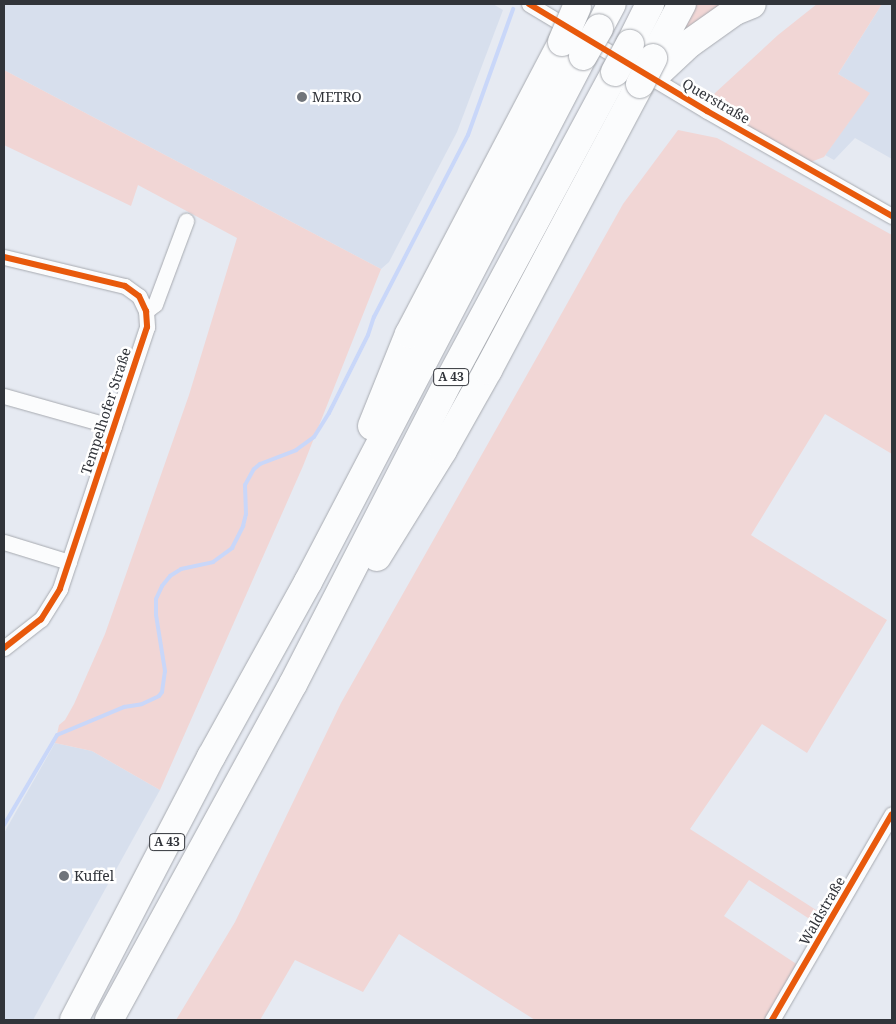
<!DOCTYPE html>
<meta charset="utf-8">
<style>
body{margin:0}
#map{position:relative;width:896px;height:1024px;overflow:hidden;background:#e6eaf2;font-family:"Noto Serif",serif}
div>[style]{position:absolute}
.built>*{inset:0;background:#d7dfed}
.green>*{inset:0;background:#f1d6d5}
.stream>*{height:4px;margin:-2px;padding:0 2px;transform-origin:2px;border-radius:2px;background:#c9d7f9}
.roads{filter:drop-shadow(0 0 1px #a7aab0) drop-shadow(0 0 1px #a7aab0)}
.street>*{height:15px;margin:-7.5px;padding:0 7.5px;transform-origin:7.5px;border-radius:7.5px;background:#fbfcfd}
.highway>*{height:28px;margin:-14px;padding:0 14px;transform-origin:14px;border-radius:14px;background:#fbfcfd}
.bridges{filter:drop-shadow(0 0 1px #a7aab0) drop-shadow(0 0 1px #a7aab0)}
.highway-bridge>*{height:28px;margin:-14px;padding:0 14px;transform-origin:14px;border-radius:14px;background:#fbfcfd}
.cycleway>*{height:6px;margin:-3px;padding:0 3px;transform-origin:3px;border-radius:3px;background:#e8590c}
.dots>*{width:14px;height:14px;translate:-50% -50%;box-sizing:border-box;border:2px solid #fff;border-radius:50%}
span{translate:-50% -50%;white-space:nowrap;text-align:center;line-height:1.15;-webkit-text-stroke:5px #fff;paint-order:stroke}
.shield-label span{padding:1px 4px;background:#fff;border:1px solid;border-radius:4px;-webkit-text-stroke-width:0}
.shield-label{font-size:12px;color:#31343a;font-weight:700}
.poi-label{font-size:14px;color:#31343a}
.left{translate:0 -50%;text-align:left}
.street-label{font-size:14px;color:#31343a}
.frame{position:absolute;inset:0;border:5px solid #31343a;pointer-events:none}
</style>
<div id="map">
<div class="built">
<div style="clip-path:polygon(4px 4px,493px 4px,503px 10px,457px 132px,389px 262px,381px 269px,4px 70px)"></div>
<div style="clip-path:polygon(882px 4px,892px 4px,892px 159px,855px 138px,834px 160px,825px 155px,869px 93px,838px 74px)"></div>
<div style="clip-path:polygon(55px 743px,92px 751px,160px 790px,33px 1020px,4px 1020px,4px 833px)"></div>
</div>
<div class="green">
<div style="clip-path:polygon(695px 4px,730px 4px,679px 34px)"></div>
<div style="clip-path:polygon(817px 4px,882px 4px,838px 74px,870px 93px,824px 157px,808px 163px,709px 104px,715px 93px,778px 35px)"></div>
<div style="clip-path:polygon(4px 70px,381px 269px,303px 466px,160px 790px,92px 751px,55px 743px,59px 725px,65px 720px,74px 704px,105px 634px,189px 395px,237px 238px,138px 185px,131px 206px,4px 145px)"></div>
<div style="clip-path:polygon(678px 130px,717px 138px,892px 235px,892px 454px,825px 414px,751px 535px,887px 620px,807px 753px,762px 724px,690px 829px,827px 917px,822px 927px,749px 880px,724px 916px,798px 965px,764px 1020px,535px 1020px,399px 934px,363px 992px,295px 960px,260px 1020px,176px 1020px,235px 922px,341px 703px,545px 343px,623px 204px)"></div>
</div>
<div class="stream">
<div style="left:4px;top:825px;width:104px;rotate:-59.5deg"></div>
<div style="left:57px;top:735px;width:73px;rotate:-22.7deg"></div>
<div style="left:124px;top:707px;width:18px;rotate:-9deg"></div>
<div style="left:142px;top:704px;width:19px;rotate:-25deg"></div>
<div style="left:159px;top:696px;width:5px;rotate:-53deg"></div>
<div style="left:162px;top:692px;width:21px;rotate:-82deg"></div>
<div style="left:165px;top:671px;width:57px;rotate:-99.1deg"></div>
<div style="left:156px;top:615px;width:16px;rotate:-90deg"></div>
<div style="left:156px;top:599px;width:14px;rotate:-65deg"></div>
<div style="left:162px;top:586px;width:13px;rotate:-51deg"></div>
<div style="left:170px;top:576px;width:13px;rotate:-32deg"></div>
<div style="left:181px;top:569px;width:33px;rotate:-12deg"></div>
<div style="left:213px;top:562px;width:24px;rotate:-36deg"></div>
<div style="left:232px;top:548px;width:25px;rotate:-63deg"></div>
<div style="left:243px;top:526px;width:12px;rotate:-76deg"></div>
<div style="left:246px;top:514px;width:29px;rotate:-92deg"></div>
<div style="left:245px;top:485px;width:18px;rotate:-61deg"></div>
<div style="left:254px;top:469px;width:8px;rotate:-40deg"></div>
<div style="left:260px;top:464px;width:39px;rotate:-21deg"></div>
<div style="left:296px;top:450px;width:22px;rotate:-36deg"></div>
<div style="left:314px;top:437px;width:28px;rotate:-58deg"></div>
<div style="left:329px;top:413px;width:87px;rotate:-63.4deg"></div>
<div style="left:368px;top:335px;width:19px;rotate:-72deg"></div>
<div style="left:374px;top:317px;width:205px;rotate:-62.7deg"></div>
<div style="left:468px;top:135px;width:134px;rotate:-70.3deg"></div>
</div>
<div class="roads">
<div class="street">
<div style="left:529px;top:4px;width:208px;rotate:31deg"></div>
<div style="left:707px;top:111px;width:213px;rotate:29.6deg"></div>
<div style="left:4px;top:257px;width:124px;rotate:13.5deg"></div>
<div style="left:125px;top:286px;width:17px;rotate:36deg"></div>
<div style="left:139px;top:296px;width:17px;rotate:65deg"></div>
<div style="left:146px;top:311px;width:16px;rotate:86deg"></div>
<div style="left:147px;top:327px;width:276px;rotate:108.4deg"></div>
<div style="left:60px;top:589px;width:36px;rotate:122deg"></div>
<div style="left:41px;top:619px;width:47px;rotate:141.9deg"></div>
<div style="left:146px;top:311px;width:11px;rotate:-38deg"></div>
<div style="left:155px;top:304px;width:89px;rotate:-69.5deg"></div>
<div style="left:4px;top:396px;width:114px;rotate:15.7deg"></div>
<div style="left:4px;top:542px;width:68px;rotate:17.1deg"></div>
<div style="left:772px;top:1020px;width:238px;rotate:-59.8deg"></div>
</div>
<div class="highway">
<div style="left:599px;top:28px;width:27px;rotate:-62deg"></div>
<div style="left:630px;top:44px;width:45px;rotate:-63.4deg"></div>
<div style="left:653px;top:58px;width:61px;rotate:-61.8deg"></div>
<div style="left:662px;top:69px;width:38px;rotate:-43deg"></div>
<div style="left:690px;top:43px;width:55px;rotate:-35.4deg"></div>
<div style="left:735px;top:11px;width:18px;rotate:-22deg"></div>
<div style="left:372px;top:426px;width:99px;rotate:-68.1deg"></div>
<div style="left:409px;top:334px;width:330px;rotate:-62.3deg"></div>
<div style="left:377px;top:557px;width:126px;rotate:-58.3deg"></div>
<div style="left:443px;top:450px;width:92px;rotate:-60.6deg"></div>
<div style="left:488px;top:370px;width:324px;rotate:-62deg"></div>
<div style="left:74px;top:1020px;width:297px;rotate:-62.5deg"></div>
<div style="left:211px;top:757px;width:200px;rotate:-61deg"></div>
<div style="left:308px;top:582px;width:594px;rotate:-62.4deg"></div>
<div style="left:109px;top:1020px;width:383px;rotate:-61.3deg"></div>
<div style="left:293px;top:684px;width:343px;rotate:-62.8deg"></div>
<div style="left:450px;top:379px;width:349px;rotate:-61.7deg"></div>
</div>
</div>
<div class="bridges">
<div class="highway-bridge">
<div style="left:562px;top:42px;width:38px;rotate:-67deg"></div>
<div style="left:583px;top:56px;width:32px;rotate:-60deg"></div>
<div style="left:615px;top:72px;width:32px;rotate:-62deg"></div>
<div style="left:640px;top:84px;width:29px;rotate:-63deg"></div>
</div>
</div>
<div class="cycleway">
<div style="left:529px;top:4px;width:208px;rotate:31deg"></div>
<div style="left:707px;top:111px;width:213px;rotate:29.6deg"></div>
<div style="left:4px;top:257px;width:124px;rotate:13.5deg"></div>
<div style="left:125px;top:286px;width:17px;rotate:36deg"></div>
<div style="left:139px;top:296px;width:17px;rotate:65deg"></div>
<div style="left:146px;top:311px;width:16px;rotate:86deg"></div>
<div style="left:147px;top:327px;width:276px;rotate:108.4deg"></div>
<div style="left:60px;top:589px;width:36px;rotate:122deg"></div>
<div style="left:41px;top:619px;width:47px;rotate:141.9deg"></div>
<div style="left:772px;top:1020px;width:238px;rotate:-59.8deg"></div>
</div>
<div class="dots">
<div style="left:302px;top:97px;background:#70747a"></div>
<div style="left:64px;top:876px;background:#70747a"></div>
</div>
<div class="shield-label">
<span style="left:451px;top:377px">A 43</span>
<span style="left:167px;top:842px">A 43</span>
</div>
<div class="poi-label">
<span class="left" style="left:312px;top:97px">METRO</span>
<span class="left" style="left:74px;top:876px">Kuffel</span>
</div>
<div class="street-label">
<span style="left:716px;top:101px;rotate:30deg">Querstraße</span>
<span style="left:106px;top:411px;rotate:-72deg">Tempelhofer Straße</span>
<span style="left:822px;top:911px;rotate:-60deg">Waldstraße</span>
</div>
<div class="frame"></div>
</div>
